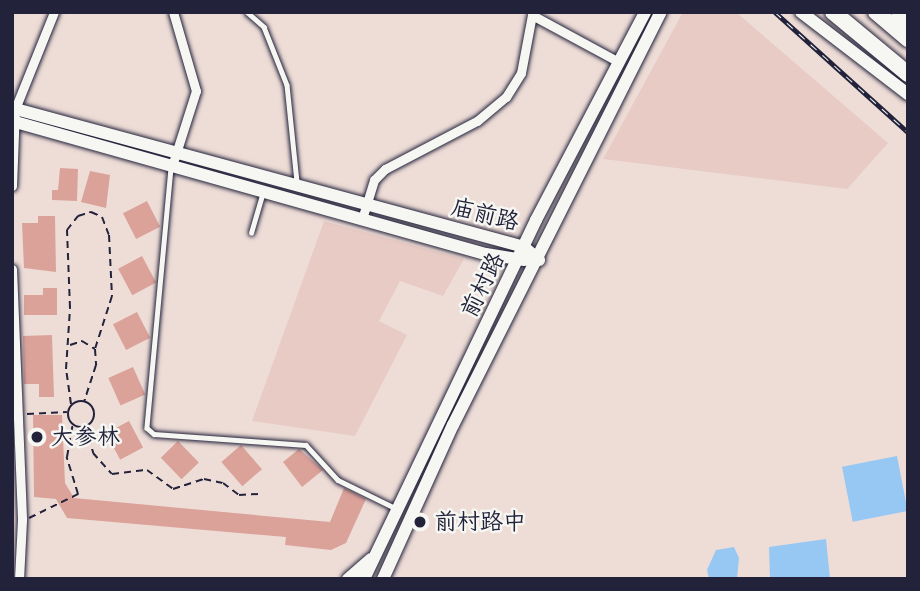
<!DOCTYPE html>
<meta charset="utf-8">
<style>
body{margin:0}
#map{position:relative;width:920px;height:591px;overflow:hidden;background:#eeddd7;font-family:"Balsamiq Sans","LXGW WenKai TC",sans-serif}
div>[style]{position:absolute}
.built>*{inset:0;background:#e8cbc4}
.water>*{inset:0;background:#97c7f3;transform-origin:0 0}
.building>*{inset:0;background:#dba299;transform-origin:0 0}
.path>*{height:2px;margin-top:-1px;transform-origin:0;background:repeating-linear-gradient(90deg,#22223b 0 7px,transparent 0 12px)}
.path>.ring{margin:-1px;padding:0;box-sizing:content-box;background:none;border:2px solid #22223b;border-radius:50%}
.roads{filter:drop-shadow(0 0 2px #22223b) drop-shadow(0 0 2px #22223b)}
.lane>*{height:4.5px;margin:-2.25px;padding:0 2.25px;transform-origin:2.25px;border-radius:2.25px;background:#f6f6f2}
.street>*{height:9px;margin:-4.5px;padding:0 4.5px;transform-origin:4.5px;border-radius:4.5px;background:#f6f6f2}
.secondary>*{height:12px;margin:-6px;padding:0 6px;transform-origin:6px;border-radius:6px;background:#f6f6f2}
.highway>*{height:16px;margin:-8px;padding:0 8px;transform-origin:8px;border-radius:8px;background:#f6f6f2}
.rail>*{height:5px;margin-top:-2.5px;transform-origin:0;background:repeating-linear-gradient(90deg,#f6f6f2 0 8px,#22223b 0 16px);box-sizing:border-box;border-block:2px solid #22223b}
.dots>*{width:19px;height:19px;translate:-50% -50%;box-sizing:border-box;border:4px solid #f6f6f2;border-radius:50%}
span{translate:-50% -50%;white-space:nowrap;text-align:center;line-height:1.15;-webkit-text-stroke:5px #f6f6f2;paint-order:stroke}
.street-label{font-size:23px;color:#22223b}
.poi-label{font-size:23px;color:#22223b}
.left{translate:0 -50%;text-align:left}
.frame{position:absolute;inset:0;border:14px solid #22223b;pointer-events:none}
</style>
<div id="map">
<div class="built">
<div style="clip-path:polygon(683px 12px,736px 12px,888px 143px,847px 189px,603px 159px)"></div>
<div style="clip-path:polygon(324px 221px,464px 259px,443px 296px,400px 281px,379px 321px,407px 335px,355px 436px,252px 421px)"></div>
</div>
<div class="water">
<div style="left:897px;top:456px;width:56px;height:56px;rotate:79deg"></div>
<div style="clip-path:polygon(826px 539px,830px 579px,770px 579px,769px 547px)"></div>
<div style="clip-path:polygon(734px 547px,739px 558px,737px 579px,709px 579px,707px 570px,716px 550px)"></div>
</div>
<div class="building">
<div style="clip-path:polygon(60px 168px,78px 169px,77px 201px,52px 200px,52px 190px,58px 190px)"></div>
<div style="clip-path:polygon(90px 171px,110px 175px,106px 208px,81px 202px)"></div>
<div style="left:147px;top:201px;width:29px;height:27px;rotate:63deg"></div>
<div style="clip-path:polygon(38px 216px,55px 216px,56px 272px,24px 268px,22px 223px,38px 223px)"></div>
<div style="left:142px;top:256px;width:30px;height:27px;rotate:62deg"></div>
<div style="clip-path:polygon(43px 288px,57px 288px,57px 315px,24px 315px,24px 295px,43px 295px)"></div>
<div style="left:137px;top:312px;width:29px;height:27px;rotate:63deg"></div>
<div style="clip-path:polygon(52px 335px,54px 397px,39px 397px,39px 384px,24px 384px,23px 336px)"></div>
<div style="left:133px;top:367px;width:30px;height:27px;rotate:66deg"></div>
<div style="clip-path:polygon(33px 415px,62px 415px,65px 483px,74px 498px,330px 522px,344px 488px,366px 499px,346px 543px,331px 550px,285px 545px,286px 537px,67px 518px,56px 499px,34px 497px)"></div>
<div style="left:129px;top:421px;width:30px;height:26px;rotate:62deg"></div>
<div style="left:178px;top:441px;width:30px;height:24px;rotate:46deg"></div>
<div style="left:241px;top:445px;width:32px;height:26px;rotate:49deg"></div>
<div style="clip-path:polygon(299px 449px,323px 470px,302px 487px,283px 462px)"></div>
</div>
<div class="path">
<div style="left:70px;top:345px;width:13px;rotate:-18deg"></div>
<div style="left:82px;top:341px;width:15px;rotate:32deg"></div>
<div style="left:95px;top:349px;width:16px;rotate:86deg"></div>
<div style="left:96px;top:365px;width:38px;rotate:108deg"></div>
<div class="ring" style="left:68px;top:401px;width:24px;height:24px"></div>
<div style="left:71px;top:404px;width:35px;rotate:-98deg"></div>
<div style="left:66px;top:369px;width:61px;rotate:-86.2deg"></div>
<div style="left:70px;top:308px;width:78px;rotate:-92.2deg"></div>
<div style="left:67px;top:230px;width:18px;rotate:-52deg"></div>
<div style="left:78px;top:216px;width:14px;rotate:-17deg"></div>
<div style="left:91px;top:212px;width:12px;rotate:24deg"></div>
<div style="left:102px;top:217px;width:19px;rotate:69deg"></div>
<div style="left:109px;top:235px;width:61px;rotate:87.2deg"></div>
<div style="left:112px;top:296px;width:56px;rotate:107.8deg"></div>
<div style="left:27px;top:414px;width:40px;rotate:-2.9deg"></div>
<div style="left:86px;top:426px;width:28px;rotate:75deg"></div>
<div style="left:93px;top:453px;width:28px;rotate:48deg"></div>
<div style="left:112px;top:474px;width:35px;rotate:-7deg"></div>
<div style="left:147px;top:470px;width:32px;rotate:36deg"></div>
<div style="left:173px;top:489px;width:33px;rotate:-18deg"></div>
<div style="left:204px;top:479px;width:19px;rotate:12deg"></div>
<div style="left:223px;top:483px;width:20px;rotate:37deg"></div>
<div style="left:239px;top:495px;width:20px;rotate:-3deg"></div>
<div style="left:29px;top:518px;width:55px;rotate:-26.1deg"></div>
<div style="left:78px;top:494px;width:39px;rotate:-107deg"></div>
<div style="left:67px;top:457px;width:34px;rotate:-80deg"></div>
</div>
<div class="roads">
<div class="lane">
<div style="left:247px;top:12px;width:23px;rotate:41deg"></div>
<div style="left:264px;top:27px;width:62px;rotate:68.4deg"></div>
<div style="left:287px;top:85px;width:98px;rotate:84.1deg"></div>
<div style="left:171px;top:168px;width:261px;rotate:95.3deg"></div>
<div style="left:147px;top:428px;width:9px;rotate:41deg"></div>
<div style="left:154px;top:434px;width:152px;rotate:4.1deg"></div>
<div style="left:306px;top:445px;width:47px;rotate:47.6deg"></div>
<div style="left:338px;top:480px;width:66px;rotate:26.2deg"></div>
<div style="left:251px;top:233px;width:43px;rotate:-73.7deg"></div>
</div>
<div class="street">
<div style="left:172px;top:166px;width:79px;rotate:-72.3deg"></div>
<div style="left:196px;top:91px;width:82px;rotate:-106.2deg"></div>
<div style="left:12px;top:186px;width:77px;rotate:-87.8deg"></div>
<div style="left:15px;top:109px;width:105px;rotate:-68.1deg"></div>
<div style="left:362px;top:219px;width:41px;rotate:-72.9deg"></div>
<div style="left:374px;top:180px;width:16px;rotate:-45deg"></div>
<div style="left:385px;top:169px;width:104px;rotate:-27.6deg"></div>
<div style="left:477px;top:121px;width:38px;rotate:-40deg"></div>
<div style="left:506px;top:97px;width:28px;rotate:-58deg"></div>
<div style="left:521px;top:73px;width:59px;rotate:-79.3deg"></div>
<div style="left:532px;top:15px;width:99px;rotate:28.4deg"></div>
<div style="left:12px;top:269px;width:251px;rotate:87.7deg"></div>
<div style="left:22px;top:520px;width:59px;rotate:92.9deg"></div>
</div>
<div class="secondary">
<div style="left:801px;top:12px;width:135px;rotate:37.5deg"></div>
<div style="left:12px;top:108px;width:531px;rotate:15.19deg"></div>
<div style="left:524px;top:247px;width:20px;rotate:41deg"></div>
<div style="left:12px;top:121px;width:492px;rotate:15.7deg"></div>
<div style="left:486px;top:254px;width:39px;rotate:9deg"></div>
<div style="left:348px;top:579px;width:30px;rotate:-41deg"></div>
<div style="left:364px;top:579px;width:398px;rotate:-64.4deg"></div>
<div style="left:536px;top:220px;width:235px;rotate:-62.3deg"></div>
<div style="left:383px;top:579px;width:169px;rotate:-65.6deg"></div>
<div style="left:453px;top:425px;width:462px;rotate:-63.3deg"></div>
</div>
<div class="highway">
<div style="left:833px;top:12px;width:97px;rotate:39.6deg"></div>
<div style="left:876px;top:12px;width:42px;rotate:40.2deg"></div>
<div style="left:899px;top:12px;width:16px;rotate:55deg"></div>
</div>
</div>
<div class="rail">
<div style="left:775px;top:12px;width:179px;rotate:42.1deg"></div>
</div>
<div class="dots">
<div style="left:37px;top:437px;background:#22223b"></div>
<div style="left:420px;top:522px;background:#22223b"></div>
</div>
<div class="street-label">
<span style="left:485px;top:215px;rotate:14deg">庙前路</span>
<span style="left:483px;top:285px;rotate:-64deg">前村路</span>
</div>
<div class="poi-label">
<span class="left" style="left:51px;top:437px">大参林</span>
<span class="left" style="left:434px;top:522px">前村路中</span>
</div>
<div class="frame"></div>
</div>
